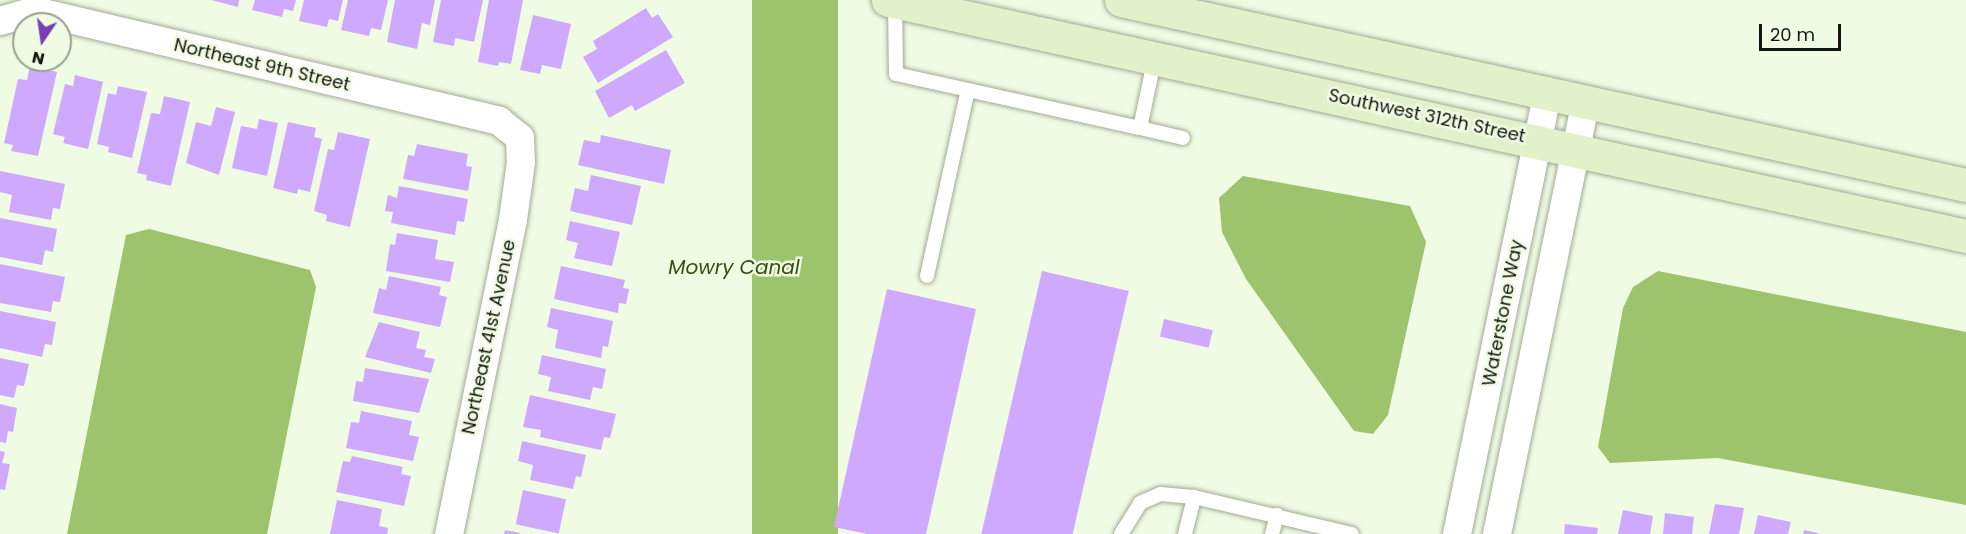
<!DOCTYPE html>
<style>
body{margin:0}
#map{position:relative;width:1966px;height:534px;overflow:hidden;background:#f0fbe4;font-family:Poppins,sans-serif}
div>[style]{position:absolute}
.water>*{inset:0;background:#9dc36c;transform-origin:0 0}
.building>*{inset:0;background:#cea9fd;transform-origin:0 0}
.roads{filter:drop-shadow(0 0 2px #a1ab96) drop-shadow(0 0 2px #a1ab96)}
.service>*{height:14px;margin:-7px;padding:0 7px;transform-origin:7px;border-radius:7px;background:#fff}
.minor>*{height:28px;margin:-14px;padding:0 14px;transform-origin:14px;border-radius:14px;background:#fff}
.secondary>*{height:33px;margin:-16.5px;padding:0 16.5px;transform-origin:16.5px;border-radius:16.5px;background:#e1f1ca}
span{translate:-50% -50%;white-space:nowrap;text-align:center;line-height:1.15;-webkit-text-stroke:5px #f0fbe4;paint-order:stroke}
.street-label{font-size:18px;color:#13170f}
.water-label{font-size:20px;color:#374f11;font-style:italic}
.north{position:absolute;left:12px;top:12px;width:60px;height:60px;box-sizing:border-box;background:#f0fbe4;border:2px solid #98a08f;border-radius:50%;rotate:193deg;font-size:16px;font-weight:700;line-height:24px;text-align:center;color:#13170f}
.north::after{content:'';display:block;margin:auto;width:21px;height:27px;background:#7a3db3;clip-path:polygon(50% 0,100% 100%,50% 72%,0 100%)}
.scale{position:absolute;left:1759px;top:24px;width:82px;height:27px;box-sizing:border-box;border:3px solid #13170f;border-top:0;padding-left:8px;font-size:18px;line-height:21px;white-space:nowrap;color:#13170f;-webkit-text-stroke:4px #f0fbe4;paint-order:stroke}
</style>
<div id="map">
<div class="water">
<div style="left:752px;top:0;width:86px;height:548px"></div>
<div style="clip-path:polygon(1243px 176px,1410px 206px,1426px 242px,1388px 415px,1373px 434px,1354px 431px,1246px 279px,1222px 232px,1219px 198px)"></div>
<div style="clip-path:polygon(149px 229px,310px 270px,316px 287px,267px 534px,67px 534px,126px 235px)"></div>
<div style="clip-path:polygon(1658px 271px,1966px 332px,1966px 505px,1718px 458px,1610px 463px,1598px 447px,1623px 308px,1633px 287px)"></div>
</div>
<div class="building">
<div style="clip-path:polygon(211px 0,239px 0,238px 7px)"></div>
<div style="clip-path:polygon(255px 0,296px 0,293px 11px,284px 9px,282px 17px,252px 10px)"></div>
<div style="clip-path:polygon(304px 0,343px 0,338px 21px,329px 19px,327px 27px,299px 21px)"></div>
<div style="clip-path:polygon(348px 0,388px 0,381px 30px,371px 28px,369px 36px,341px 30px)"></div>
<div style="clip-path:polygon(395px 0,435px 0,430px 25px,422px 23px,417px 49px,387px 42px)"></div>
<div style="clip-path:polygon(441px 0,483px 0,474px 42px,455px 38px,454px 46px,433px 42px)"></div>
<div style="clip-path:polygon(489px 0,523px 0,511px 64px,499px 62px,498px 66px,478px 62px)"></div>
<div style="clip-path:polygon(646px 8px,652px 18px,658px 14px,673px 37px,598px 83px,583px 57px,597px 49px,593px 41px)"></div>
<div style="clip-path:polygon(533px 15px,571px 24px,561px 69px,542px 65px,540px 74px,520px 70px)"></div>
<div style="clip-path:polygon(666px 50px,685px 83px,635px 111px,632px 105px,609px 118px,595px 91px)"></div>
<div style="clip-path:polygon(30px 66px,57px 72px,38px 156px,11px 151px,13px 145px,4px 143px,18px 79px,27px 80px)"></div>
<div style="clip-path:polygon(75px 75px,103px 82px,88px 149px,63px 143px,65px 137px,53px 134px,65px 84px,73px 86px)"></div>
<div style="clip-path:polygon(118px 86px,147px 92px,132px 158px,108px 152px,109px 147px,97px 144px,108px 93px,116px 95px)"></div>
<div style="clip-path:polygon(164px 96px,190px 102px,171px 186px,146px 180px,147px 175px,137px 173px,151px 113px,160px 114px)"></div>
<div style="clip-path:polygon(216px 107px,235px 112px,219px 175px,186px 163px,196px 122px,211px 126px)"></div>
<div style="clip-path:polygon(259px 119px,278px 123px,267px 176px,232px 168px,241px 126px,257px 129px)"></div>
<div style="clip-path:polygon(288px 122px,316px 128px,314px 137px,322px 139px,310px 192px,298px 189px,297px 194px,273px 188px)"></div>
<div style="clip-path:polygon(338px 132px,370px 139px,350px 227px,326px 221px,327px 215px,314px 211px,328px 149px,334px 150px)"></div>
<div style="clip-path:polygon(601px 135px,671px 150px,664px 184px,578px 165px,584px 140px,600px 143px)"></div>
<div style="clip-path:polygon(417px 144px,468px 154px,466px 166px,472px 167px,468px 191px,403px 179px,408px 155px,414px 156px)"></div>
<div style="clip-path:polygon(0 171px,65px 184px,60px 209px,53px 208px,51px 220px,9px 212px,12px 195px,0 192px)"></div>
<div style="clip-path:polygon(591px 175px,641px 186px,632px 225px,570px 211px,575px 188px,588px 191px)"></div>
<div style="clip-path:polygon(399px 186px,468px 199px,464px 222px,457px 221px,455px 235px,391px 223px,393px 212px,385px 211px,388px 195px,397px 198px)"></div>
<div style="clip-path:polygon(0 218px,57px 229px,53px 252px,45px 250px,42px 265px,0 257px)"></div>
<div style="clip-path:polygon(570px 221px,620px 232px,612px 266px,574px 258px,578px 243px,566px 240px)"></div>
<div style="clip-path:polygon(397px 233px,438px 240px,435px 259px,454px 262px,450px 282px,386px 271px,390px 244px,395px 245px)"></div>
<div style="clip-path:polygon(0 264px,65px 277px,60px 302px,53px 301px,51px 312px,0 303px)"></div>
<div style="clip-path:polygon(561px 266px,625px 280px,623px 288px,629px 289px,626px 304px,619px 303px,618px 313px,554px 299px)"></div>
<div style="left:1042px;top:271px;width:89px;height:270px;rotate:13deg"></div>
<div style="clip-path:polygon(389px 276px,441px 287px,439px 295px,447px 297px,440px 327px,373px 313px,379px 288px,386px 290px)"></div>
<div style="clip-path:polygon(887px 289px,976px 309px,926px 534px,867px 534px,834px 527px)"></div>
<div style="clip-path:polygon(551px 308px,613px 321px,608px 347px,603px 346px,601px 358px,555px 348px,558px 330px,547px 327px)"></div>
<div style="clip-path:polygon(0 311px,56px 322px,52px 345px,45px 344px,42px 357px,0 348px)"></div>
<div style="left:1164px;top:319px;width:50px;height:18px;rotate:13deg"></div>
<div style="clip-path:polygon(379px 322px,420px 332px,416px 348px,426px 350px,424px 357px,435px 359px,431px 373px,365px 357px)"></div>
<div style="clip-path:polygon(542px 355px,606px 369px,602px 389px,593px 387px,590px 400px,548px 391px,551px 377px,538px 374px)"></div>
<div style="clip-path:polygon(0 358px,29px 364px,24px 386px,17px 385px,14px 398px,0 395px)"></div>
<div style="clip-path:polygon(365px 368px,429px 379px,419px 413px,353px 401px,356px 381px,363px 382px)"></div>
<div style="clip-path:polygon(530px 395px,616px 414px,610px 438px,604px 437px,601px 450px,540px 437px,541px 430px,523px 427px)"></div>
<div style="clip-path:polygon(0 404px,17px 408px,13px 432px,8px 431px,6px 443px,0 442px)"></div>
<div style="clip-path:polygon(361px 411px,412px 421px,409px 435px,419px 437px,413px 461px,346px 448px,351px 422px,359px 423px)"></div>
<div style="clip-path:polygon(522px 441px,586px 455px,581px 477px,576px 476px,573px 489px,530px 480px,533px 465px,518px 461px)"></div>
<div style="clip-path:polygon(0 451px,5px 452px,2px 463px,10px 464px,5px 490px,0 489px)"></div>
<div style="clip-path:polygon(352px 456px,403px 467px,401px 474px,411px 476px,404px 506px,336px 492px,343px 461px,350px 462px)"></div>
<div style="left:523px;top:490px;width:44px;height:35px;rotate:12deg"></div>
<div style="clip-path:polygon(337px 500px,382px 509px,379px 526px,388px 528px,387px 534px,330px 534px)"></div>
<div style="clip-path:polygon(1715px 504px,1744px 508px,1739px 534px,1709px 534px)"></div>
<div style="clip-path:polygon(1623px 510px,1653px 516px,1650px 534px,1618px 534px)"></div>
<div style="clip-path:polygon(1665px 513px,1694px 517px,1692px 534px,1663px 534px)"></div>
<div style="clip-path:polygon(1758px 515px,1791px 522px,1788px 534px,1754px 534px)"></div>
<div style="clip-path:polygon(1565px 524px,1598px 528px,1597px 534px,1564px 534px)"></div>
<div style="clip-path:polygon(505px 530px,520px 533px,520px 534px,504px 534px)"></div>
<div style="clip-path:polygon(1804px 530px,1818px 533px,1818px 534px,1803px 534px)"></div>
</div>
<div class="roads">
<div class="service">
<div style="left:895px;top:2px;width:72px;rotate:89.2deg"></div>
<div style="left:896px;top:74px;width:250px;rotate:12.5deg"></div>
<div style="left:1140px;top:128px;width:73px;rotate:-78.1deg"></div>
<div style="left:1140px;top:128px;width:44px;rotate:13.1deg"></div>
<div style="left:927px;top:276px;width:190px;rotate:-77.6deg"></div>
<div style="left:1121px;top:534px;width:36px;rotate:-58deg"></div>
<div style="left:1140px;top:503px;width:22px;rotate:-24deg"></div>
<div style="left:1160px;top:494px;width:34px;rotate:5deg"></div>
<div style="left:1185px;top:534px;width:38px;rotate:-76deg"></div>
<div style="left:1194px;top:497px;width:162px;rotate:13.2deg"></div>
<div style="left:1272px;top:534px;width:20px;rotate:-75deg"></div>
</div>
<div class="minor">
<div style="left:0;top:21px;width:36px;rotate:-16deg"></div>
<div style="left:35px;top:11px;width:477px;rotate:13.3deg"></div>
<div style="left:499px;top:121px;width:27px;rotate:39deg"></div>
<div style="left:520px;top:138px;width:24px;rotate:88deg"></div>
<div style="left:521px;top:162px;width:59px;rotate:97.9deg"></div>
<div style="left:513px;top:220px;width:320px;rotate:101.5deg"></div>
<div style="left:1457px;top:534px;width:451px;rotate:-78.4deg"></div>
<div style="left:1497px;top:534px;width:442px;rotate:-78.4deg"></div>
</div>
<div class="secondary">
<div style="left:888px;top:0;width:1104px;rotate:12.35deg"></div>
<div style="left:1121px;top:0;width:865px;rotate:12.35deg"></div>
</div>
</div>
<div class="street-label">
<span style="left:262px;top:65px;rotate:13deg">Northeast 9th Street</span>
<span style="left:1427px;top:116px;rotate:12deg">Southwest 312th Street</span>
<span style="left:1503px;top:313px;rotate:-79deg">Waterstone Way</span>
<span style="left:489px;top:337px;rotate:-78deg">Northeast 41st Avenue</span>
</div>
<div class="water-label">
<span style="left:734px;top:267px">Mowry Canal</span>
</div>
<div class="north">N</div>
<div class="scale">20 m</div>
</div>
